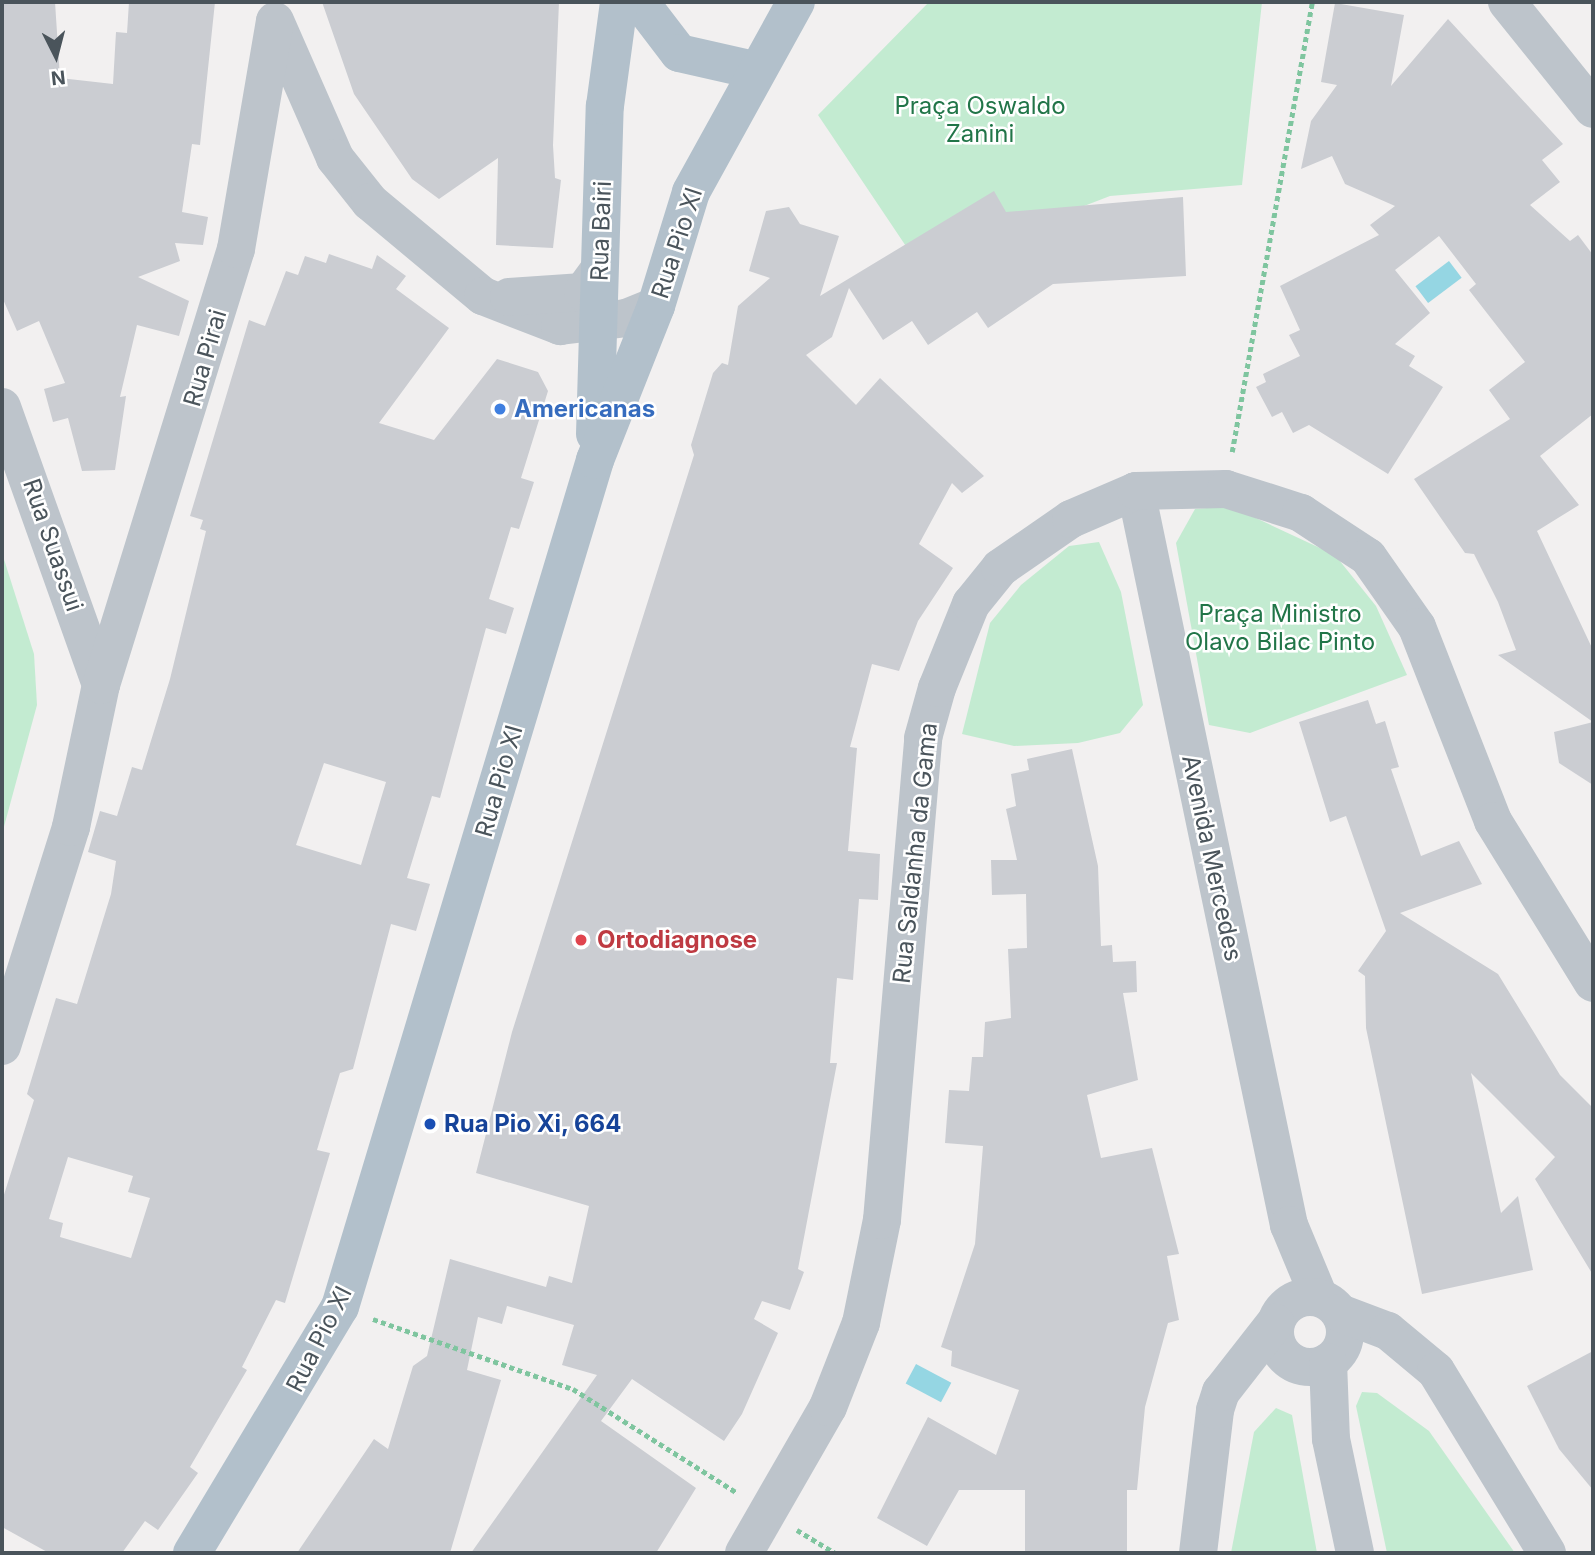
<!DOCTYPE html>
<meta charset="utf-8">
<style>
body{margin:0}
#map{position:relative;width:1595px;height:1555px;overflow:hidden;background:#f2f0f0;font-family:Inter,sans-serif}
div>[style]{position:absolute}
.green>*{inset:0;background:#c3ebd1}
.water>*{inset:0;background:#95d6e3;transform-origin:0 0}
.building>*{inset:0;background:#cbcdd2}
.path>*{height:4.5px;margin-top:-2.25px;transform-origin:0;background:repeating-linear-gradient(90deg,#7fc59f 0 5px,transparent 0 8.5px)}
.minor>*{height:38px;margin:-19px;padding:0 19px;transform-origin:19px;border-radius:19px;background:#bdc4cb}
.minor>.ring{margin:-19px;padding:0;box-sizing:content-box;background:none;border:38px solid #bdc4cb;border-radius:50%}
.primary>*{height:38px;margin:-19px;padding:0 19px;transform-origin:19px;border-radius:19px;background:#b2c0cb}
.dots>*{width:19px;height:19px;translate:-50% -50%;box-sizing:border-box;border:4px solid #fff;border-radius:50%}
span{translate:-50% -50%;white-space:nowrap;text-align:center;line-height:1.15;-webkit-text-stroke:5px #fff;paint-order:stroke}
.park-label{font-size:24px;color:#217548}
.street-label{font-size:24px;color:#4a545b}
.shop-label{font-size:24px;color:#366cbe;font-weight:700}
.left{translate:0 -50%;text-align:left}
.health-label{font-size:24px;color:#be3a42;font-weight:700}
.transit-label{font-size:24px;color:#164399;font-weight:700}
.frame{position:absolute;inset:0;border:4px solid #4a545b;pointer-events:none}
.north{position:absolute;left:21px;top:21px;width:70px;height:70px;-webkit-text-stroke:5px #fff;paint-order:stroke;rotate:174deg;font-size:19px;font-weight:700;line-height:28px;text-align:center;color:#4a545b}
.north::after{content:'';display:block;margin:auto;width:24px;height:32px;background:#4a545b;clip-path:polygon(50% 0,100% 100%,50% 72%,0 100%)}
</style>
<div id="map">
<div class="green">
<div style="clip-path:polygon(929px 2px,1262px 2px,1242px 185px,1110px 196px,1004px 237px,934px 288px,818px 115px)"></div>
<div style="clip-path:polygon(1230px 506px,1335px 555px,1376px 606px,1407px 675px,1250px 733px,1209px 725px,1176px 543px,1195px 509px)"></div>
<div style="clip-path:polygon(1099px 542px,1121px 592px,1143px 705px,1120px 733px,1078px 743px,1014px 746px,962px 734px,990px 623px,1021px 585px,1069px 546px)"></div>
<div style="clip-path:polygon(2px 553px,34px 654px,37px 705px,2px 834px)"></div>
<div style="clip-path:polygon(1362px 1392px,1377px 1393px,1429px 1431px,1515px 1553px,1387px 1553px,1356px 1406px)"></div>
<div style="clip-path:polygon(1276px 1408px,1292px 1415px,1317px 1553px,1231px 1553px,1254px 1432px)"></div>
</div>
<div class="water">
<div style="left:1449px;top:261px;width:21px;height:42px;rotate:53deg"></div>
<div style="left:916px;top:1364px;width:40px;height:22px;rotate:28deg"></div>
</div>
<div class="building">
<div style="clip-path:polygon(2px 2px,55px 2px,60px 78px,113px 84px,116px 32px,127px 33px,129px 2px,215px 2px,200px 145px,192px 144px,182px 212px,208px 217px,203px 245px,175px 243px,180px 261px,138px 277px,189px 301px,179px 336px,137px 325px,120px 397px,126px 396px,115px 470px,82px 471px,68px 418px,53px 422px,44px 389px,65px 383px,39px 321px,17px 331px,2px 297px)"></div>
<div style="clip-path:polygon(322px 2px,559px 2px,553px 145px,555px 178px,561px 180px,553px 248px,496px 245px,498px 158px,439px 199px,412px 179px,354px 94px)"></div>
<div style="clip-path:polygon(1335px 3px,1404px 15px,1391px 86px,1448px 19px,1563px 144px,1542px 160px,1560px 182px,1530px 205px,1570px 241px,1578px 235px,1593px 255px,1593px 414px,1540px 456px,1579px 505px,1537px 531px,1593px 650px,1593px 722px,1498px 655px,1516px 650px,1498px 602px,1474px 554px,1465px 553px,1414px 479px,1510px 419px,1489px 390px,1525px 362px,1469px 290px,1476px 284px,1439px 236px,1395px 270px,1430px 313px,1395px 344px,1415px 356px,1409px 366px,1443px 387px,1388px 474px,1309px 425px,1293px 433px,1282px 412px,1272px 417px,1256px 387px,1266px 382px,1263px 374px,1300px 356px,1289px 335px,1300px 330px,1280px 286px,1379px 235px,1370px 225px,1395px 206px,1345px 184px,1332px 156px,1301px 169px,1311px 121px,1337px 85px,1321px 82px)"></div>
<div style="clip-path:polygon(994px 191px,1006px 212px,1183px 197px,1186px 276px,1053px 284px,988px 328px,977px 312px,928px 345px,912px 321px,883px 340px,849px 288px,832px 337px,806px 355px,856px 405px,880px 378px,984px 476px,962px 493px,952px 483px,919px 544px,953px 568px,918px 621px,899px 671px,872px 664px,850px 747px,857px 748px,848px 851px,880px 854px,878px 900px,859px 899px,853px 980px,837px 978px,830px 1063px,837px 1063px,798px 1269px,804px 1272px,790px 1310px,762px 1301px,754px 1319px,778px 1333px,742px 1414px,724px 1441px,632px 1379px,601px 1421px,696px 1488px,656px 1553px,471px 1553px,597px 1375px,562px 1365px,574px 1325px,507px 1306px,502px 1324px,478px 1317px,467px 1370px,501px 1380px,450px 1553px,297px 1553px,374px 1439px,388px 1449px,413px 1366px,427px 1356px,450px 1259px,546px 1287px,549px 1276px,572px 1283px,589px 1206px,476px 1173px,512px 1032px,694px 455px,691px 445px,713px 373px,722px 363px,728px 365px,738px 306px,770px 278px,749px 271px,766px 211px,789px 207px,800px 224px,839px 236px,820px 296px)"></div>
<div style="clip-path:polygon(evenodd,329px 254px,372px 269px,377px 255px,406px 276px,396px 289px,449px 328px,379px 423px,434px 440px,497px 359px,538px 372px,548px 391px,521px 478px,534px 482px,519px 529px,511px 527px,489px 599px,514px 608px,506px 634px,486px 628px,440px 798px,432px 796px,407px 878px,430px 884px,416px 931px,391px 924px,353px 1069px,340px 1073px,317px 1150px,330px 1153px,285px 1303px,276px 1300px,242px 1367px,247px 1370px,190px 1467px,198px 1473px,158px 1530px,145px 1521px,122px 1553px,49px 1553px,2px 1527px,2px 1201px,34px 1100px,27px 1094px,56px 998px,77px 1004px,111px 894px,116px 861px,88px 852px,100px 811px,117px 816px,132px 767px,142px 770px,170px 679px,206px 531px,200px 529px,203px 520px,190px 516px,249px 320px,265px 326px,286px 271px,298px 275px,305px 256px,326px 263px,329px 254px,324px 763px,386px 782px,361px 865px,296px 845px,324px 763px,329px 254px,68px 1157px,133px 1176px,128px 1192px,150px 1198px,131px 1258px,60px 1237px,63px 1223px,49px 1219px,68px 1157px)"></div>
<div style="clip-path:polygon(1368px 700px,1376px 724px,1385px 721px,1399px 767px,1391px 769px,1421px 856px,1459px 841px,1482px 884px,1400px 913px,1498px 974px,1560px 1075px,1593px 1108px,1593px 1275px,1535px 1179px,1555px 1157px,1471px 1073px,1501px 1213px,1518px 1196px,1533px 1270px,1422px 1294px,1366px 1028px,1365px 976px,1358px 971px,1386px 931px,1346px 816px,1330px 822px,1299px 722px)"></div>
<div style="clip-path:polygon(1593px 722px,1593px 785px,1559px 763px,1554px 732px)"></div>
<div style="clip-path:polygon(1072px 749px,1098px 866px,1101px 946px,1112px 945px,1113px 962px,1136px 961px,1137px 992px,1123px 993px,1138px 1080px,1087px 1095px,1101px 1158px,1152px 1148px,1179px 1254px,1167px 1256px,1179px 1320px,1168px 1323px,1145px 1407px,1137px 1490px,1127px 1490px,1127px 1553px,1025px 1553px,1025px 1490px,959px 1490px,927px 1546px,877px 1518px,928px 1417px,996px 1455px,1019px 1390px,951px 1366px,952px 1351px,941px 1347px,975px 1244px,983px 1146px,945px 1143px,949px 1090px,969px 1091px,972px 1057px,983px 1057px,985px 1022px,1011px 1018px,1008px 949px,1027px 948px,1026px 894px,992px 895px,991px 860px,1017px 860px,1006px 809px,1016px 806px,1011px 774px,1029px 770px,1027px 759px)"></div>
<div style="clip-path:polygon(1593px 1351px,1593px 1490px,1559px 1449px,1527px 1386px)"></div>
</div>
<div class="path">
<div style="left:1232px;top:452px;width:457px;rotate:-79.9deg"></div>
<div style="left:373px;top:1319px;width:212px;rotate:19.3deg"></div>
<div style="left:573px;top:1389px;width:193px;rotate:32.3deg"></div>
<div style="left:797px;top:1530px;width:44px;rotate:31.2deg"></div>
</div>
<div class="minor">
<div style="left:1507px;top:2px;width:137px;rotate:51.2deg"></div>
<div style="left:275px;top:21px;width:150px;rotate:66.3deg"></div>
<div style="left:335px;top:158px;width:56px;rotate:51.5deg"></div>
<div style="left:370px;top:202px;width:147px;rotate:39.8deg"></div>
<div style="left:483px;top:296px;width:83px;rotate:21.3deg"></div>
<div style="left:560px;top:326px;width:66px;rotate:-6.9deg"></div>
<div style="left:626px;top:318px;width:32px;rotate:-22deg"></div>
<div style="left:509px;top:297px;width:74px;rotate:-3.9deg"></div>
<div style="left:583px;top:292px;width:27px;rotate:-54deg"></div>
<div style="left:2px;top:407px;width:295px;rotate:70.4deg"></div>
<div style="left:1136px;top:491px;width:750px;rotate:78.23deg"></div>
<div style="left:1289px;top:1225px;width:78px;rotate:67.4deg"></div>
<div style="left:2px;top:1046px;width:230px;rotate:-72.5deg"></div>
<div style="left:71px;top:827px;width:145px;rotate:-78.1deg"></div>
<div style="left:101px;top:685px;width:456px;rotate:-72.8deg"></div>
<div style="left:236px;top:249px;width:230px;rotate:-80.3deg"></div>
<div class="ring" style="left:1275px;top:1297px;width:32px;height:32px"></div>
<div style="left:1340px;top:1313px;width:51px;rotate:20.6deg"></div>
<div style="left:1388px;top:1331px;width:62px;rotate:39.8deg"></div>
<div style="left:1436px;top:1371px;width:213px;rotate:58.6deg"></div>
<div style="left:1328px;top:1362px;width:77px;rotate:87.8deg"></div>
<div style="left:1331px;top:1439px;width:116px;rotate:78.1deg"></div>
<div style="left:744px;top:1553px;width:168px;rotate:-60.1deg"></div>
<div style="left:828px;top:1407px;width:90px;rotate:-68.6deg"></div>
<div style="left:861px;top:1323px;width:105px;rotate:-78.5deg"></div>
<div style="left:882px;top:1220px;width:484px;rotate:-85.1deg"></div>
<div style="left:923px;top:738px;width:52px;rotate:-74.4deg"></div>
<div style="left:937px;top:688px;width:91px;rotate:-68deg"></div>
<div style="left:971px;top:604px;width:46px;rotate:-51.1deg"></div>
<div style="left:1000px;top:568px;width:86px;rotate:-34.6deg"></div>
<div style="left:1071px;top:519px;width:71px;rotate:-23.3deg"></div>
<div style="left:1136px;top:491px;width:90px;rotate:-1.3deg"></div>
<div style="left:1226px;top:489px;width:79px;rotate:17.7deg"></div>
<div style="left:1301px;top:513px;width:80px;rotate:33.3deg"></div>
<div style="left:1368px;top:557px;width:85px;rotate:55deg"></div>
<div style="left:1417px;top:627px;width:208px;rotate:68.6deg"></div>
<div style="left:1493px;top:821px;width:190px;rotate:58.3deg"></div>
<div style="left:1198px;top:1553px;width:144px;rotate:-83.2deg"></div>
<div style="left:1215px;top:1410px;width:19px;rotate:-72deg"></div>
<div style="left:1221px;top:1392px;width:88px;rotate:-52deg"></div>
</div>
<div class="primary">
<div style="left:640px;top:2px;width:64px;rotate:52.6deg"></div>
<div style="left:679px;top:53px;width:77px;rotate:12.8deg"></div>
<div style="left:595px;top:434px;width:328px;rotate:-88.3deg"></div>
<div style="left:605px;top:106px;width:105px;rotate:-82.3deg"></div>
<div style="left:192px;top:1553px;width:287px;rotate:-59deg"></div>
<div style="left:340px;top:1307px;width:885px;rotate:-73.24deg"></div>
<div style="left:595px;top:460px;width:166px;rotate:-68.4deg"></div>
<div style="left:656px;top:306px;width:119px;rotate:-72.9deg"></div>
<div style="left:691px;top:192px;width:217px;rotate:-61.1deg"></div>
</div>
<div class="dots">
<div style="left:500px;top:409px;background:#3f7fe0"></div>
<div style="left:581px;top:940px;background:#e0444e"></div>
<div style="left:430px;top:1124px;background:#1a4fb4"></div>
</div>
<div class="park-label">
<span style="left:980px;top:120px">Praça Oswaldo<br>Zanini</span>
<span style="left:1280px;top:628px">Praça Ministro<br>Olavo Bilac Pinto</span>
</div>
<div class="street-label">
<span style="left:601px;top:231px;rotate:-88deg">Rua Bairi</span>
<span style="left:677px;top:243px;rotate:-72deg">Rua Pio XI</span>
<span style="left:205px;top:358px;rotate:-74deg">Rua Pirai</span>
<span style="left:53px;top:545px;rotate:71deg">Rua Suassui</span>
<span style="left:499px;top:781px;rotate:-74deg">Rua Pio XI</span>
<span style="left:915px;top:853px;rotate:-84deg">Rua Saldanha da Gama</span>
<span style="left:1212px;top:858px;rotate:78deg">Avenida Mercedes</span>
<span style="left:319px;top:1339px;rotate:-63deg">Rua Pio XI</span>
</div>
<div class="shop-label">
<span class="left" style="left:514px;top:409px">Americanas</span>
</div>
<div class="health-label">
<span class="left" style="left:597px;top:940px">Ortodiagnose</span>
</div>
<div class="transit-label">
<span class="left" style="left:444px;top:1124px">Rua Pio Xi, 664</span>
</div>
<div class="frame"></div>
<div class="north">N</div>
</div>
